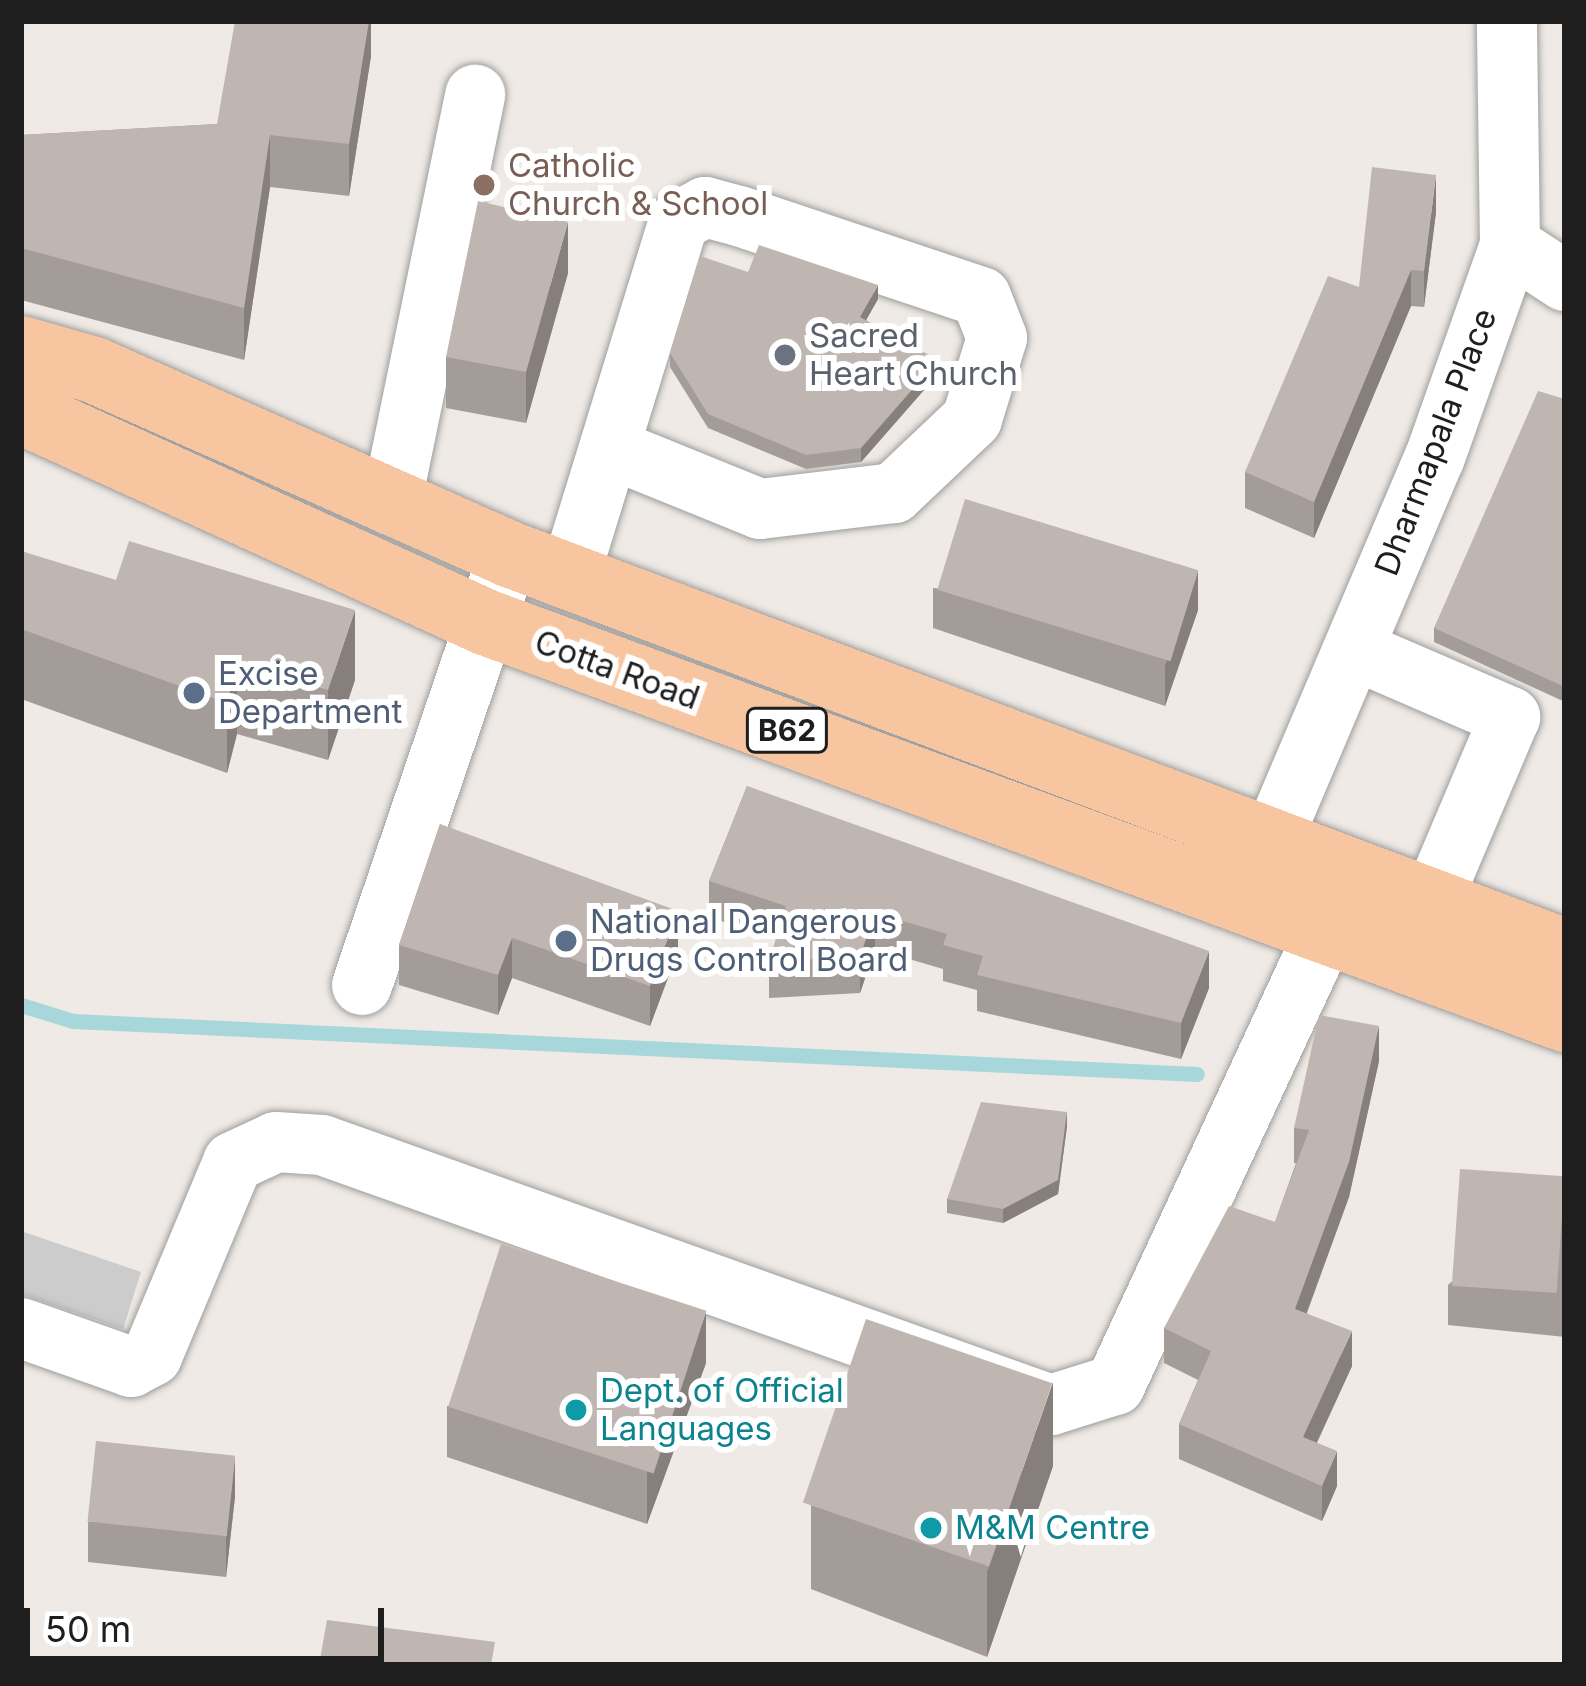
<!DOCTYPE html>
<style>
body{margin:0}
#map{position:relative;width:1586px;height:1686px;overflow:hidden;background:#efeae5;font-family:Inter,sans-serif}
div>[style]{position:absolute}
.religious>*{inset:0;background:#ccc}
.stream>*{height:15px;margin:-7.5px;padding:0 7.5px;transform-origin:7.5px;border-radius:7.5px;background:#a7d7da}
.roads{filter:drop-shadow(0 0 3px #9f9f9f) drop-shadow(0 0 3px #9f9f9f)}
.minor>*{height:60px;margin:-30px;padding:0 30px;transform-origin:30px;border-radius:30px;background:#fff}
.major>*{height:66px;margin:-33px;padding:0 33px;transform-origin:33px;border-radius:33px;background:#f8c5a1}
.wall>*{inset:0;background:#a49c98}
.shaded-wall>*{inset:0;background:#867f7c}
.building>*{inset:0;background:#bfb5b1;transform-origin:0 0}
.dots>*{width:33px;height:33px;translate:-50% -50%;box-sizing:border-box;border:6px solid #fff;border-radius:50%}
span{translate:-50% -50%;white-space:nowrap;text-align:center;line-height:1.15;-webkit-text-stroke:12px #fff;paint-order:stroke}
.shield-label span{padding:3px 9px;background:#fff;border:3px solid;border-radius:9px;-webkit-text-stroke-width:0}
.shield-label{font-size:30px;color:#1e1e1e;font-weight:700}
.education-label{font-size:33px;color:#785e54}
.left{translate:0 -50%;text-align:left}
.worship-label{font-size:33px;color:#5b616d}
.street-label{font-size:33px;color:#1e1e1e}
.service-label{font-size:33px;color:#4e5e75}
.culture-label{font-size:33px;color:#0d838f}
.frame{position:absolute;inset:0;border:24px solid #1e1e1e;pointer-events:none}
.scale{position:absolute;left:24px;top:1608px;width:360px;height:54px;box-sizing:border-box;border:6px solid #1e1e1e;border-top:0;padding-left:15px;font-size:36px;line-height:42px;white-space:nowrap;color:#1e1e1e;-webkit-text-stroke:9px #fff;paint-order:stroke}
</style>
<div id="map">
<div class="religious">
<div style="clip-path:polygon(21px 1231px,141px 1272px,123px 1329px,21px 1294px)"></div>
</div>
<div class="stream">
<div style="left:21px;top:1005px;width:54px;rotate:17.1deg"></div>
<div style="left:73px;top:1021px;width:1125px;rotate:2.7deg"></div>
</div>
<div class="roads">
<div class="minor">
<div style="left:1510px;top:245px;width:66px;rotate:33.2deg"></div>
<div style="left:391px;top:505px;width:419px;rotate:-78.4deg"></div>
<div style="left:570px;top:575px;width:370px;rotate:-72.9deg"></div>
<div style="left:679px;top:221px;width:30px;rotate:-28deg"></div>
<div style="left:705px;top:207px;width:35px;rotate:15deg"></div>
<div style="left:739px;top:216px;width:255px;rotate:18.5deg"></div>
<div style="left:981px;top:297px;width:44px;rotate:68.7deg"></div>
<div style="left:997px;top:338px;width:85px;rotate:107.2deg"></div>
<div style="left:972px;top:419px;width:108px;rotate:136.5deg"></div>
<div style="left:894px;top:493px;width:135px;rotate:173.2deg"></div>
<div style="left:760px;top:509px;width:157px;rotate:-157.9deg"></div>
<div style="left:1357px;top:651px;width:167px;rotate:23.3deg"></div>
<div style="left:1510px;top:717px;width:202px;rotate:113deg"></div>
<div style="left:1253px;top:885px;width:465px;rotate:-67deg"></div>
<div style="left:1435px;top:457px;width:225px;rotate:-70.5deg"></div>
<div style="left:1510px;top:245px;width:224px;rotate:-90.8deg"></div>
<div style="left:362px;top:985px;width:455px;rotate:-71.2deg"></div>
<div style="left:21px;top:1328px;width:117px;rotate:19.5deg"></div>
<div style="left:131px;top:1367px;width:24px;rotate:-28deg"></div>
<div style="left:152px;top:1356px;width:210px;rotate:-67.3deg"></div>
<div style="left:233px;top:1162px;width:47px;rotate:-24.9deg"></div>
<div style="left:276px;top:1142px;width:46px;rotate:3.7deg"></div>
<div style="left:322px;top:1145px;width:774px;rotate:19.63deg"></div>
<div style="left:1051px;top:1405px;width:67px;rotate:-17.4deg"></div>
<div style="left:1115px;top:1385px;width:506px;rotate:-65.11deg"></div>
</div>
<div class="major">
<div style="left:21px;top:349px;width:76px;rotate:16deg"></div>
<div style="left:94px;top:370px;width:454px;rotate:23.9deg"></div>
<div style="left:509px;top:554px;width:1129px;rotate:20.65deg"></div>
<div style="left:21px;top:411px;width:510px;rotate:24.45deg"></div>
<div style="left:485px;top:622px;width:1151px;rotate:20.18deg"></div>
</div>
</div>
<div class="wall">
<div style="clip-path:polygon(371px 21px,371px 56px,349px 196px,270px 187px,244px 360px,21px 300px,21px 135px,217px 124px)"></div>
<div style="clip-path:polygon(1436px 212px,1424px 307px,1411px 306px,1314px 538px,1245px 508px,1245px 472px,1359px 287px)"></div>
<div style="clip-path:polygon(748px 272px,878px 299px,866px 320px,938px 374px,861px 462px,806px 469px,708px 428px,670px 367px,670px 353px)"></div>
<div style="clip-path:polygon(568px 273px,526px 423px,446px 408px,446px 357px)"></div>
<div style="clip-path:polygon(1565px 399px,1565px 702px,1434px 642px,1434px 628px)"></div>
<div style="clip-path:polygon(21px 551px,355px 680px,328px 760px,237px 734px,227px 773px,21px 699px)"></div>
<div style="clip-path:polygon(933px 588px,1198px 610px,1165px 706px,933px 628px)"></div>
<div style="clip-path:polygon(747px 786px,1209px 988px,1181px 1059px,977px 1011px,977px 990px,943px 981px,943px 969px,875px 949px,860px 993px,769px 998px,769px 962px,776px 939px,709px 917px,709px 881px)"></div>
<div style="clip-path:polygon(440px 824px,678px 951px,650px 1026px,512px 978px,498px 1015px,399px 985px,399px 945px)"></div>
<div style="clip-path:polygon(1379px 1061px,1349px 1197px,1307px 1313px,1352px 1366px,1317px 1443px,1337px 1486px,1322px 1521px,1179px 1459px,1179px 1424px,1198px 1380px,1164px 1363px,1164px 1328px,1275px 1222px,1296px 1163px,1294px 1163px,1294px 1128px)"></div>
<div style="clip-path:polygon(1067px 1126px,1058px 1194px,1003px 1223px,947px 1213px,947px 1199px)"></div>
<div style="clip-path:polygon(1565px 1177px,1565px 1337px,1448px 1325px,1448px 1285px)"></div>
<div style="clip-path:polygon(706px 1363px,647px 1524px,447px 1457px,447px 1406px)"></div>
<div style="clip-path:polygon(1053px 1466px,987px 1657px,811px 1589px,811px 1505px)"></div>
<div style="clip-path:polygon(235px 1496px,226px 1577px,88px 1562px,88px 1522px)"></div>
</div>
<div class="shaded-wall">
<div style="clip-path:polygon(369px 21px,371px 21px,371px 56px,349px 196px,349px 144px)"></div>
<div style="clip-path:polygon(270px 135px,270px 187px,244px 360px,244px 308px)"></div>
<div style="clip-path:polygon(1436px 175px,1436px 212px,1424px 307px,1424px 271px)"></div>
<div style="clip-path:polygon(568px 222px,568px 273px,526px 423px,526px 372px)"></div>
<div style="clip-path:polygon(1411px 270px,1411px 306px,1314px 538px,1314px 502px)"></div>
<div style="clip-path:polygon(878px 285px,878px 299px,860px 331px,860px 317px)"></div>
<div style="clip-path:polygon(938px 360px,938px 374px,861px 462px,861px 448px)"></div>
<div style="clip-path:polygon(1198px 570px,1198px 610px,1165px 706px,1165px 666px)"></div>
<div style="clip-path:polygon(355px 610px,355px 680px,328px 760px,328px 690px)"></div>
<div style="clip-path:polygon(237px 664px,237px 734px,227px 773px,227px 703px)"></div>
<div style="clip-path:polygon(678px 911px,678px 951px,650px 1026px,650px 986px)"></div>
<div style="clip-path:polygon(875px 913px,875px 949px,860px 993px,860px 956px)"></div>
<div style="clip-path:polygon(512px 938px,512px 978px,498px 1015px,498px 975px)"></div>
<div style="clip-path:polygon(1209px 951px,1209px 988px,1181px 1059px,1181px 1023px)"></div>
<div style="clip-path:polygon(1379px 1026px,1379px 1061px,1349px 1197px,1295px 1344px,1295px 1309px)"></div>
<div style="clip-path:polygon(1067px 1112px,1067px 1126px,1058px 1194px,1003px 1223px,1003px 1209px)"></div>
<div style="clip-path:polygon(706px 1312px,706px 1363px,647px 1524px,647px 1473px)"></div>
<div style="clip-path:polygon(1352px 1331px,1352px 1366px,1303px 1472px,1303px 1437px)"></div>
<div style="clip-path:polygon(1053px 1382px,1053px 1466px,987px 1657px,987px 1572px)"></div>
<div style="clip-path:polygon(1337px 1451px,1337px 1486px,1322px 1521px,1322px 1486px)"></div>
<div style="clip-path:polygon(235px 1456px,235px 1496px,226px 1577px,226px 1537px)"></div>
</div>
<div class="building">
<div style="clip-path:polygon(235px 21px,369px 21px,349px 144px,270px 135px,244px 308px,21px 248px,21px 135px,217px 124px)"></div>
<div style="clip-path:polygon(1372px 167px,1436px 175px,1424px 271px,1411px 270px,1314px 502px,1245px 472px,1328px 276px,1359px 287px)"></div>
<div style="clip-path:polygon(478px 201px,568px 222px,526px 372px,446px 357px)"></div>
<div style="clip-path:polygon(759px 245px,878px 285px,860px 317px,938px 360px,861px 448px,806px 455px,708px 414px,670px 353px,700px 256px,748px 272px)"></div>
<div style="clip-path:polygon(1538px 391px,1565px 399px,1565px 687px,1434px 628px)"></div>
<div style="left:965px;top:499px;width:244px;height:95px;rotate:17deg"></div>
<div style="clip-path:polygon(129px 541px,355px 610px,328px 690px,237px 664px,227px 703px,21px 629px,21px 551px,116px 580px)"></div>
<div style="clip-path:polygon(747px 786px,1209px 951px,1181px 1023px,977px 975px,983px 956px,943px 945px,947px 934px,875px 913px,860px 956px,769px 962px,786px 906px,709px 881px)"></div>
<div style="clip-path:polygon(440px 824px,678px 911px,650px 986px,512px 938px,498px 975px,399px 945px)"></div>
<div style="clip-path:polygon(1319px 1015px,1379px 1026px,1349px 1162px,1295px 1309px,1352px 1331px,1303px 1437px,1337px 1451px,1322px 1486px,1179px 1424px,1211px 1351px,1164px 1328px,1229px 1206px,1275px 1222px,1309px 1130px,1294px 1128px)"></div>
<div style="clip-path:polygon(981px 1102px,1067px 1112px,1058px 1180px,1003px 1209px,947px 1199px)"></div>
<div style="left:1460px;top:1169px;width:105px;height:117px;rotate:4deg"></div>
<div style="left:501px;top:1244px;width:216px;height:171px;rotate:18deg"></div>
<div style="left:866px;top:1319px;width:197px;height:194px;rotate:19deg"></div>
<div style="left:96px;top:1441px;width:140px;height:81px;rotate:6deg"></div>
<div style="clip-path:polygon(327px 1620px,495px 1642px,491px 1665px,319px 1665px)"></div>
</div>
<div class="dots">
<div style="left:484px;top:185px;background:#8d6e63"></div>
<div style="left:785px;top:355px;background:#6b7280"></div>
<div style="left:194px;top:693px;background:#5c6f8a"></div>
<div style="left:566px;top:941px;background:#5c6f8a"></div>
<div style="left:576px;top:1410px;background:#0f9aa8"></div>
<div style="left:931px;top:1528px;background:#0f9aa8"></div>
</div>
<div class="shield-label">
<span style="left:787px;top:730px">B62</span>
</div>
<div class="education-label">
<span class="left" style="left:508px;top:185px">Catholic<br>Church &amp; School</span>
</div>
<div class="worship-label">
<span class="left" style="left:809px;top:355px">Sacred<br>Heart Church</span>
</div>
<div class="street-label">
<span style="left:1436px;top:442px;rotate:-69deg">Dharmapala Place</span>
<span style="left:617px;top:670px;rotate:20deg">Cotta Road</span>
</div>
<div class="service-label">
<span class="left" style="left:218px;top:693px">Excise<br>Department</span>
<span class="left" style="left:590px;top:941px">National Dangerous<br>Drugs Control Board</span>
</div>
<div class="culture-label">
<span class="left" style="left:600px;top:1410px">Dept. of Official<br>Languages</span>
<span class="left" style="left:955px;top:1528px">M&amp;M Centre</span>
</div>
<div class="frame"></div>
<div class="scale">50 m</div>
</div>
